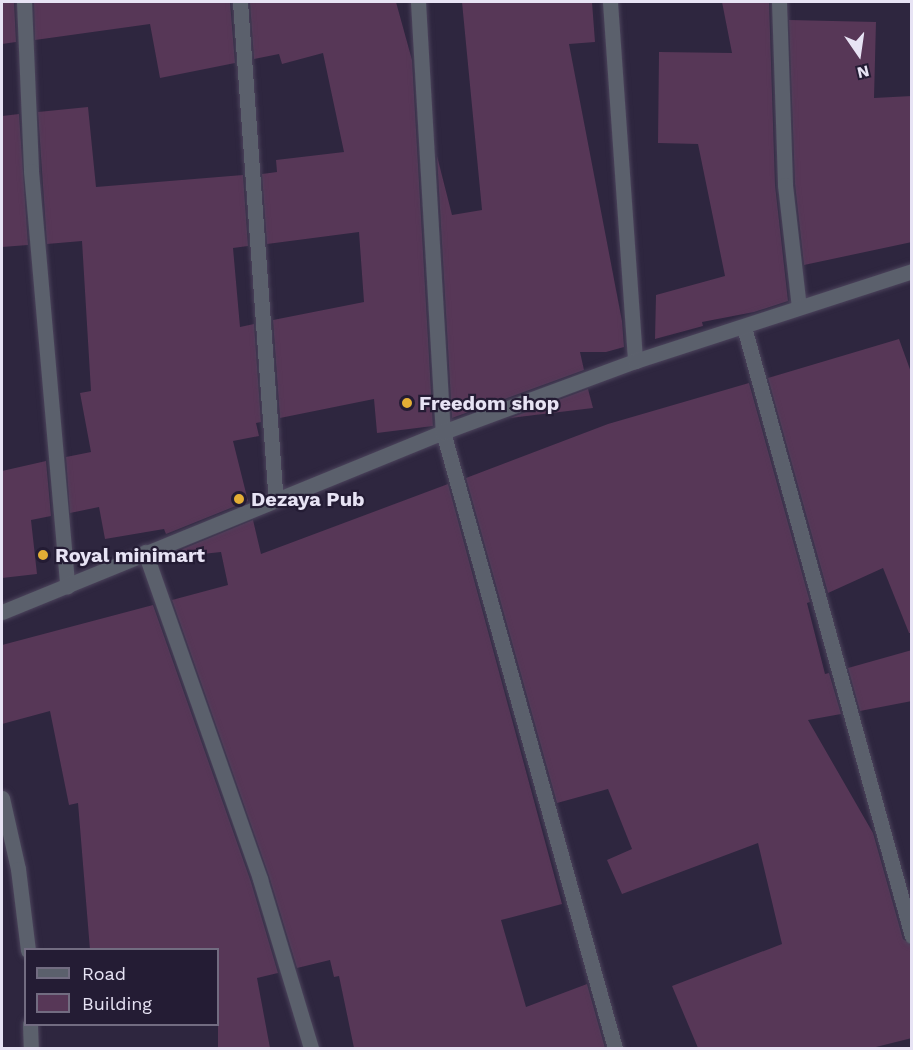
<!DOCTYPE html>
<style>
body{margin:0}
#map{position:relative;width:913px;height:1050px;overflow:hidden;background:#2e263f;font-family:"Work Sans",sans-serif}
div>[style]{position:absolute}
.building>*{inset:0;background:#573757}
.roads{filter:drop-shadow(0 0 2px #4c445c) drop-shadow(0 0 2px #4c445c)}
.street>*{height:15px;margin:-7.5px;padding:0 7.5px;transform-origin:7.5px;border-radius:7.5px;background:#5b606c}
.dots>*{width:16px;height:16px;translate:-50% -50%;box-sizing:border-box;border:3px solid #241c34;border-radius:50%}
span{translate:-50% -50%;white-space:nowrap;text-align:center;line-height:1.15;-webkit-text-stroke:4.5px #241c34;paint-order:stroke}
.poi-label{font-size:20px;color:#e7e3f4;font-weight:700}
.left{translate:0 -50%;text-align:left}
.frame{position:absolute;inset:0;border:3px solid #e7e3f4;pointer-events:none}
.legend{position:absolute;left:24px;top:948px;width:195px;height:78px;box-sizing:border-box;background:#241c34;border:2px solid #726c81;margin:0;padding:8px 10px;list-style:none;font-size:18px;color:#e7e3f4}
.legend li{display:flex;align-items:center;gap:12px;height:30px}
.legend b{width:30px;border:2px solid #726c81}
.north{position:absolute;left:829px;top:24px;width:60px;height:60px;-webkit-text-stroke:4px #241c34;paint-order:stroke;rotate:167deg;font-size:16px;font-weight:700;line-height:24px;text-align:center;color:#e7e3f4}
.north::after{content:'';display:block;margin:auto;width:21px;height:27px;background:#e7e3f4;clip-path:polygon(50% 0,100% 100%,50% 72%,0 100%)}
</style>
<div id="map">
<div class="building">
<div style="clip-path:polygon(2px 2px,14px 2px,16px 42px,2px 44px)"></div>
<div style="clip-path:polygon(34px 2px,230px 2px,235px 63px,160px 78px,150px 24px,35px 40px)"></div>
<div style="clip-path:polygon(250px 2px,396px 2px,412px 60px,433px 426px,377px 433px,374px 399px,280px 418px,273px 320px,364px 302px,359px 232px,267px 244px,262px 174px,277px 172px,276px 160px,344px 152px,323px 53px,282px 64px,279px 54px,254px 59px)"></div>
<div style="clip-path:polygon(462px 2px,592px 2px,595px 42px,569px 44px,622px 321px,624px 347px,606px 352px,580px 352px,584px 370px,452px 418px,437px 156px,452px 215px,482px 210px)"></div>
<div style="clip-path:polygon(722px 2px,769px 2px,775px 185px,788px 301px,754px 312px,702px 322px,703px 326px,655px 339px,656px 295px,725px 276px,698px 144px,658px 143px,659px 52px,732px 53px)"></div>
<div style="clip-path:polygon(789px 20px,876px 22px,874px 98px,912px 96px,912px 242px,804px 265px,795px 184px)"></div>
<div style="clip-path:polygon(88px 107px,96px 187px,243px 175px,248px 246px,233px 248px,240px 327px,254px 324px,261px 422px,256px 423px,259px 436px,233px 441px,248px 501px,166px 534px,164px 529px,105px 539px,99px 507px,70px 513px,66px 457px,91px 452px,80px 393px,91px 391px,82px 241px,47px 244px,38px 112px)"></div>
<div style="clip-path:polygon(19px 114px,28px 245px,2px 247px,2px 116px)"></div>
<div style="clip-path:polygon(899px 339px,912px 375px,912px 633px,909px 633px,883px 568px,828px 593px,768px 378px)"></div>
<div style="clip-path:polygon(749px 383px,810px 602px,807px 603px,825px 674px,829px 673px,841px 714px,808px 720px,873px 833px,903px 939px,912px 945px,912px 1038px,872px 1048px,698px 1048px,672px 986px,782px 944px,758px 843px,622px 894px,607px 860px,632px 849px,608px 789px,557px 803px,466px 478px,608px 424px)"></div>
<div style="clip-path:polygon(588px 389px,593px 408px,510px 418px)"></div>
<div style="clip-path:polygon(46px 461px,51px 516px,31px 520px,37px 574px,2px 578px,2px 471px)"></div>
<div style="clip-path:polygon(448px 484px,562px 904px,501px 920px,526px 1007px,587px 984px,605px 1048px,354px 1048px,339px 976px,334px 977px,330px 960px,297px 968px,269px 876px,172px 600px,228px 585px,221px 552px,175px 557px,173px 553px,253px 520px,261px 554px)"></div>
<div style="clip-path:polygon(153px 605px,251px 882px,278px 973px,257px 978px,270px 1048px,218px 1048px,218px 950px,90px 950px,78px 803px,69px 805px,50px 711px,2px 724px,2px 645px)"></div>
<div style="clip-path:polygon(912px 650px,912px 701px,860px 711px,848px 668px)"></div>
</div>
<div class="roads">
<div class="street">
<div style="left:24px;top:2px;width:169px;rotate:87.6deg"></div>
<div style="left:31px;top:171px;width:417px;rotate:85deg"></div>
<div style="left:240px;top:2px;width:498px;rotate:85.9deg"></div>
<div style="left:418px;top:2px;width:431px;rotate:86.7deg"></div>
<div style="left:443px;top:432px;width:640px;rotate:74.4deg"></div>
<div style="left:610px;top:2px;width:360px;rotate:86deg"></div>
<div style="left:779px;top:2px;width:183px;rotate:88.1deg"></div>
<div style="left:785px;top:185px;width:123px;rotate:83.5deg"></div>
<div style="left:744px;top:327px;width:632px;rotate:74.58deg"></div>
<div style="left:145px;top:552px;width:347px;rotate:70.6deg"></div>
<div style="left:260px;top:879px;width:177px;rotate:73.2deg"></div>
<div style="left:2px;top:612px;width:476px;rotate:-22.2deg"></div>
<div style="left:443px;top:432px;width:205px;rotate:-20.3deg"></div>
<div style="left:635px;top:361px;width:291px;rotate:-18deg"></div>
<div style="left:2px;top:798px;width:73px;rotate:77.3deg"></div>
<div style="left:18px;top:869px;width:82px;rotate:83deg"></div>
<div style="left:30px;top:1024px;width:24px;rotate:88deg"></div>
</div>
</div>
<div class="dots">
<div style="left:407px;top:403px;background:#e4ae35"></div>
<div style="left:239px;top:499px;background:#e4ae35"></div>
<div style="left:43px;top:555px;background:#e4ae35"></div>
</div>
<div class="poi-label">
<span class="left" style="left:419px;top:403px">Freedom shop</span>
<span class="left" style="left:251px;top:499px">Dezaya Pub</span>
<span class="left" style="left:55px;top:555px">Royal minimart</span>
</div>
<div class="frame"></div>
<ul class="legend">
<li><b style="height:8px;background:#5b606c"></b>Road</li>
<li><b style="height:16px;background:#573757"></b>Building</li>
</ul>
<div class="north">N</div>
</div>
